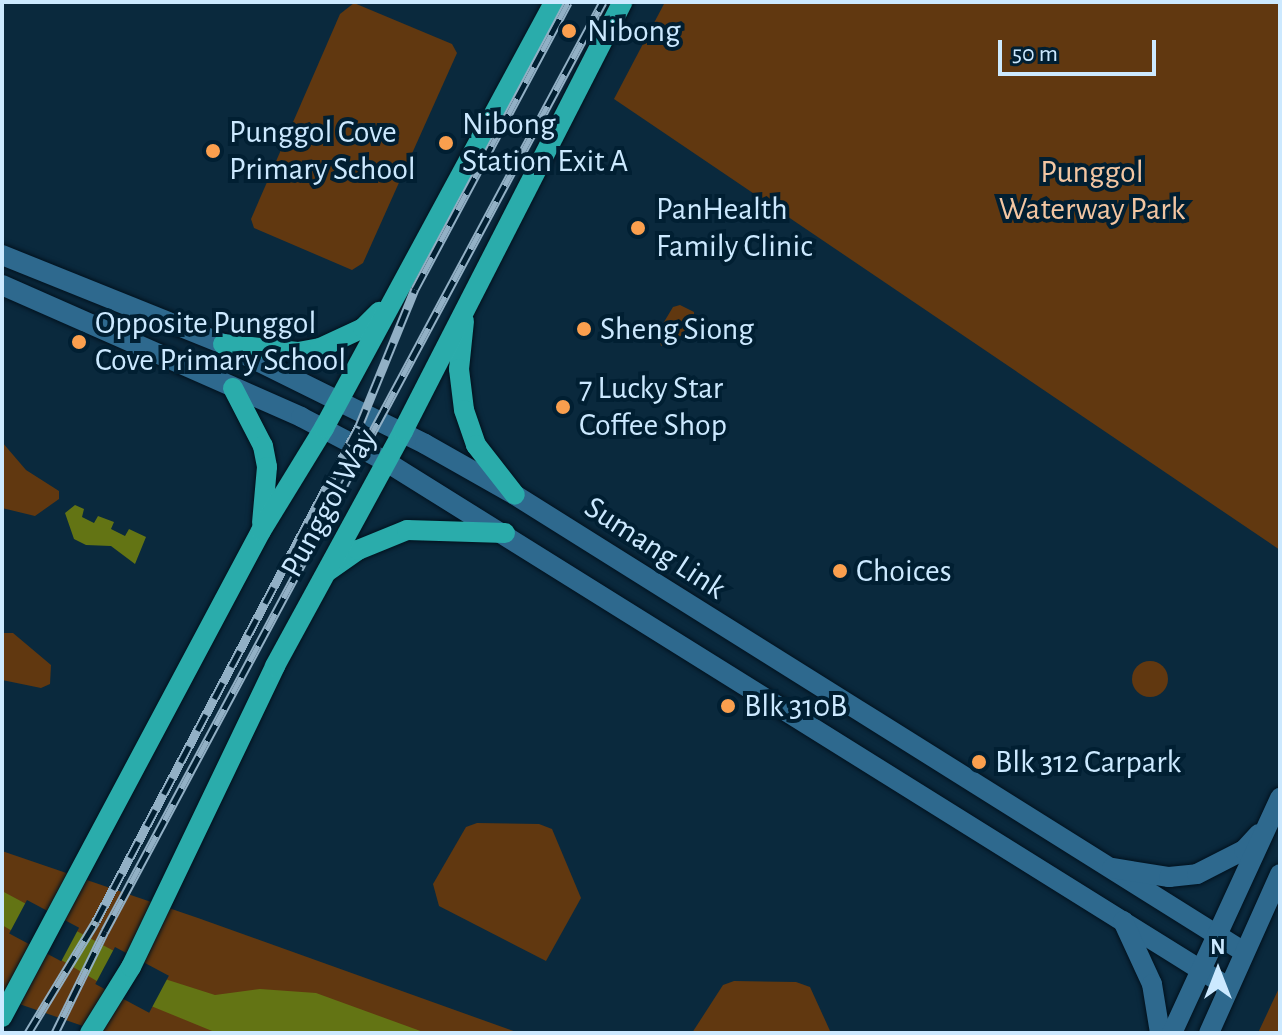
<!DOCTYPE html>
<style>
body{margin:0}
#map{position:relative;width:1282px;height:1035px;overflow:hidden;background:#0a293d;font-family:"Alegreya Sans",sans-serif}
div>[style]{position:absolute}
.green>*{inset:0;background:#613810}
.round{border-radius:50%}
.water>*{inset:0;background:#637414}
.pier>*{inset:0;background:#0a293d;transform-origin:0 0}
.roads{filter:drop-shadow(0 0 2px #02111d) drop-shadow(0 0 2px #02111d)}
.minor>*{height:20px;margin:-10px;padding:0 10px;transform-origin:10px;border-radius:10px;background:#2e698e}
.major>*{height:20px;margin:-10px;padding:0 10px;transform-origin:10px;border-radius:10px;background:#2aacab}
.rail>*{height:9px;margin-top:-4.5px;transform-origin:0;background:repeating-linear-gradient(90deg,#011f32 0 18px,#92b0c5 0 36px);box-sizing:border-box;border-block:2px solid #92b0c5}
.dots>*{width:22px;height:22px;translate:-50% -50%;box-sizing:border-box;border:4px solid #011f32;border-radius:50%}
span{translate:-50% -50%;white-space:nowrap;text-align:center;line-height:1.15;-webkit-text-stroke:8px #011f32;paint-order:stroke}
.poi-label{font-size:32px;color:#cce9ff}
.left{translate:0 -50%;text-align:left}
.park-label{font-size:32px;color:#f3c6a2}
.street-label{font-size:32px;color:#cce9ff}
.frame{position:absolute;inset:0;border:4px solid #cce9ff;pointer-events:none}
.north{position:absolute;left:1178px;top:931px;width:80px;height:80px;-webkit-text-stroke:6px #011f32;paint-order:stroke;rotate:0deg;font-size:22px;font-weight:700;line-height:32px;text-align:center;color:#cce9ff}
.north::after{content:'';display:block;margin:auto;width:28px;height:36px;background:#cce9ff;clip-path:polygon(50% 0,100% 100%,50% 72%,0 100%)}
.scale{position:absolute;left:998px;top:40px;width:158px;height:36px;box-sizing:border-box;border:4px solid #cce9ff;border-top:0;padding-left:10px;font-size:24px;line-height:28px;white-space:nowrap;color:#cce9ff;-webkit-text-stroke:6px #011f32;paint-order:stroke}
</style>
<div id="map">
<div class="green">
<div style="clip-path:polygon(665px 2px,1280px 2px,1280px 550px,614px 99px)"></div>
<div style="clip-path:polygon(354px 3px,452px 44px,457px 53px,363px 263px,352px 270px,254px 228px,251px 219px,340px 14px)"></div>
<div style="clip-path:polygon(680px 305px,694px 312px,694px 329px,661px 346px,658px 332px,673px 307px)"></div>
<div style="clip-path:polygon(2px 442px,26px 470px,59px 491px,59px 499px,35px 516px,2px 508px)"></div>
<div style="clip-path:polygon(2px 633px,13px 633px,51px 665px,50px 684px,41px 688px,2px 680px)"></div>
<div class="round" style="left:1132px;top:661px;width:36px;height:36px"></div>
<div style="clip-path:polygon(477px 823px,539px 824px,552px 829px,581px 898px,546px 961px,439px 906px,433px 884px,466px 827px)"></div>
<div style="clip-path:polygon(2px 851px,198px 918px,519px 1033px,103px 1033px,2px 998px)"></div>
<div style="clip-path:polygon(734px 981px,796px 982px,810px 987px,831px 1033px,692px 1033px,723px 985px)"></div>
<div style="clip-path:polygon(1280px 986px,1280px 1033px,1258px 1033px)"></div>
</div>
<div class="water">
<div style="clip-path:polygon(75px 505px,84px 509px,82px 517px,94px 523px,98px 516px,114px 522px,111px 529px,125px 536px,129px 529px,146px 537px,135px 564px,111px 546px,86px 545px,74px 539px,65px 513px)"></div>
<div style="clip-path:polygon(2px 891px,168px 980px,215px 995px,260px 989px,316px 993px,426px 1033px,217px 1033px,112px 990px,2px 925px)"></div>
</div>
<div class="pier">
<div style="left:27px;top:900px;width:59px;height:38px;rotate:28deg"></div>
<div style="left:115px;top:947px;width:61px;height:42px;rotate:28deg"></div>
</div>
<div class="roads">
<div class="minor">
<div style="left:2px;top:255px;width:238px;rotate:21.9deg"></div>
<div style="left:223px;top:344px;width:225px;rotate:26.3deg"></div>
<div style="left:425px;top:444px;width:103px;rotate:29.5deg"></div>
<div style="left:515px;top:495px;width:860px;rotate:32.08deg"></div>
<div style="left:2px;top:285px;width:327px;rotate:23.8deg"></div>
<div style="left:301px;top:417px;width:95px;rotate:27.6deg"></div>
<div style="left:385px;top:461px;width:994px;rotate:31.96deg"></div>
<div style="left:1112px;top:868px;width:58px;rotate:9deg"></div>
<div style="left:1169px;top:877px;width:28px;rotate:-6deg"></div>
<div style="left:1197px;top:874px;width:53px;rotate:-27.1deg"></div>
<div style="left:1244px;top:850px;width:22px;rotate:-47deg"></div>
<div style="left:1123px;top:921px;width:69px;rotate:65.3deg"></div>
<div style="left:1152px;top:984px;width:50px;rotate:80.7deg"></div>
<div style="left:1172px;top:1033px;width:259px;rotate:-65.3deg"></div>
<div style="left:1209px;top:1033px;width:174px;rotate:-65.9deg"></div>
</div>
<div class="major">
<div style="left:464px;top:321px;width:48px;rotate:95.9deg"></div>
<div style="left:459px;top:369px;width:41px;rotate:83deg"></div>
<div style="left:464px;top:410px;width:37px;rotate:71deg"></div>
<div style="left:476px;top:445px;width:63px;rotate:52deg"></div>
<div style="left:223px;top:344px;width:75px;rotate:6.1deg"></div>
<div style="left:298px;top:352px;width:22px;rotate:-10deg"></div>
<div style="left:320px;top:348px;width:47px;rotate:-24.9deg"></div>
<div style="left:363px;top:328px;width:23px;rotate:-45deg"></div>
<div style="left:233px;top:388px;width:65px;rotate:62.7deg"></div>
<div style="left:263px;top:446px;width:21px;rotate:79deg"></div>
<div style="left:267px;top:467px;width:56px;rotate:95.1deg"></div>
<div style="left:328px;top:571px;width:37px;rotate:-35deg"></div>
<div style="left:358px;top:550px;width:53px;rotate:-22.2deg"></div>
<div style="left:407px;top:530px;width:98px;rotate:1.8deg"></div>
<div style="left:2px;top:1017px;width:551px;rotate:-61.95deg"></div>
<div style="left:261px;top:531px;width:121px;rotate:-58.5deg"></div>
<div style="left:324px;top:428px;width:484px;rotate:-61.6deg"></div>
<div style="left:90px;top:1033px;width:78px;rotate:-58.2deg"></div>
<div style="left:131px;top:967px;width:334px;rotate:-64.4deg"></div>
<div style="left:275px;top:666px;width:268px;rotate:-61.4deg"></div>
<div style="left:403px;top:431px;width:482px;rotate:-62.9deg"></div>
</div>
</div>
<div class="rail">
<div style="left:28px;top:1033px;width:131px;rotate:-58.7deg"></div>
<div style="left:96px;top:921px;width:561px;rotate:-62.02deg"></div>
<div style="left:359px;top:426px;width:148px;rotate:-67.8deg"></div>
<div style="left:415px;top:289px;width:325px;rotate:-61.9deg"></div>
<div style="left:55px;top:1033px;width:114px;rotate:-63.9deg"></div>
<div style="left:105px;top:931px;width:1054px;rotate:-61.81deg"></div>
</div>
<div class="dots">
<div style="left:569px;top:31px;background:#fa9f4e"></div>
<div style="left:446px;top:143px;background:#fa9f4e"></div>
<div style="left:213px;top:151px;background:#fa9f4e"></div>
<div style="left:638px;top:228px;background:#fa9f4e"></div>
<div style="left:584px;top:329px;background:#fa9f4e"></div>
<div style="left:79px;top:342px;background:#fa9f4e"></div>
<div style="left:563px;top:407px;background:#fa9f4e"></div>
<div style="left:840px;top:571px;background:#fa9f4e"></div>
<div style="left:728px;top:706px;background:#fa9f4e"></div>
<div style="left:979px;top:762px;background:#fa9f4e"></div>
</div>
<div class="poi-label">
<span class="left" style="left:587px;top:31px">Nibong</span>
<span class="left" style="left:462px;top:143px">Nibong<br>Station Exit A</span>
<span class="left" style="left:229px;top:151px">Punggol Cove<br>Primary School</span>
<span class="left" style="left:656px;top:228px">PanHealth<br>Family Clinic</span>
<span class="left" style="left:95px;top:342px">Opposite Punggol<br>Cove Primary School</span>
<span class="left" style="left:600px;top:329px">Sheng Siong</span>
<span class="left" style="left:579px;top:407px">7 Lucky Star<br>Coffee Shop</span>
<span class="left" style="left:856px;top:571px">Choices</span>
<span class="left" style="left:744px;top:706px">Blk 310B</span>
<span class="left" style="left:995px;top:762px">Blk 312 Carpark</span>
</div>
<div class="park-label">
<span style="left:1092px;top:191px">Punggol<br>Waterway Park</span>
</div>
<div class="street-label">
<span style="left:329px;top:503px;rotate:-61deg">Punggol Way</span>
<span style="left:655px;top:548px;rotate:33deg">Sumang Link</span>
</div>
<div class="frame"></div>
<div class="north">N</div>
<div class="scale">50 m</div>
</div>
